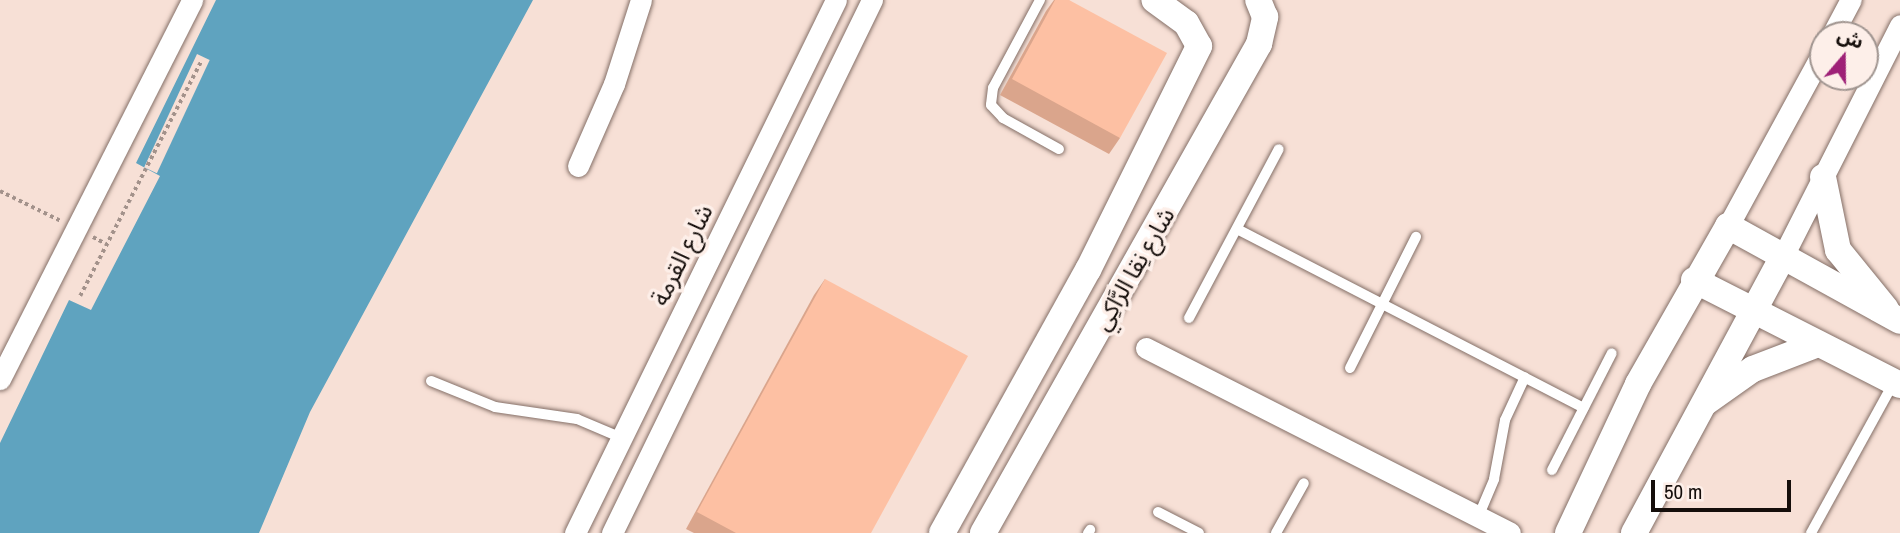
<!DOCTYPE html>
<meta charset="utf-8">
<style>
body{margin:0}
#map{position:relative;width:1900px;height:533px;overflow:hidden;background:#f7e0d6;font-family:"Archivo Narrow","Noto Sans Arabic",sans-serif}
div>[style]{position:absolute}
.water>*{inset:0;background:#5fa3bf}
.pier>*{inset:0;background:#f7e0d6;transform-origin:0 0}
.path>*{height:3.5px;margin-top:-1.75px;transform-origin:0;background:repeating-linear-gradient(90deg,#a3928b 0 3.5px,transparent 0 7px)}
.roads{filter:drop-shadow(0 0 2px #846f67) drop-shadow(0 0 2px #846f67)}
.service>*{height:10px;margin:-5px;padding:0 5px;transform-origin:5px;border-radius:5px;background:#fff}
.minor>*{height:21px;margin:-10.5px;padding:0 10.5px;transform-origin:10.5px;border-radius:10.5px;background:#fff}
.tertiary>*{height:26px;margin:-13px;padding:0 13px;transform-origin:13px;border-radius:13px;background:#fff}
.wall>*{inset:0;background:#daa58c}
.building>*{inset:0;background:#fdc0a3}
span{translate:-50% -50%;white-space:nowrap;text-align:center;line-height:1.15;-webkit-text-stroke:7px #fdefe9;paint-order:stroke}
.street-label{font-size:24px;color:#150e0b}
.north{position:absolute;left:1809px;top:21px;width:70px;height:70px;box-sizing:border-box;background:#fdefe9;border:2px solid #a09590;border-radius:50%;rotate:20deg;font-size:19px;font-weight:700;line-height:28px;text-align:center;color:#150e0b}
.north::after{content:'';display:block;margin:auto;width:24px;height:32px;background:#9e2177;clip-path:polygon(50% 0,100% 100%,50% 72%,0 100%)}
.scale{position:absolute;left:1651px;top:480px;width:140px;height:32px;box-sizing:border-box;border:4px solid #150e0b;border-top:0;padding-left:9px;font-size:21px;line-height:24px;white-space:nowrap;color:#150e0b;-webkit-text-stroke:5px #fdefe9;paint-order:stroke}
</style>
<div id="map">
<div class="water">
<div style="clip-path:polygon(216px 0,533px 0,310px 412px,259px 533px,0 533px,0 443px,69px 300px,91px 310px,160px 176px,136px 163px)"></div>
</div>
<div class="pier">
<div style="left:197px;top:54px;width:14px;height:125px;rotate:25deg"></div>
</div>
<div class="path">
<div style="left:0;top:191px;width:68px;rotate:26.2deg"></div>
<div style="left:93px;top:237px;width:15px;rotate:28deg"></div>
<div style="left:80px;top:296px;width:263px;rotate:-62.7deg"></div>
</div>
<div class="roads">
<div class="service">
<div style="left:1040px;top:0;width:100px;rotate:118.1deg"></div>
<div style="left:993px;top:88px;width:17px;rotate:97deg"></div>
<div style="left:991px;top:105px;width:18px;rotate:47deg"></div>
<div style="left:1003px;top:118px;width:64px;rotate:29deg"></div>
<div style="left:1237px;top:229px;width:390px;rotate:27.3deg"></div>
<div style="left:1189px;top:318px;width:191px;rotate:-62deg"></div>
<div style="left:1350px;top:368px;width:147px;rotate:-63.3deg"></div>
<div style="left:431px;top:381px;width:69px;rotate:22.1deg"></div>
<div style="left:495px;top:407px;width:83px;rotate:8.3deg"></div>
<div style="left:577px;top:419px;width:49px;rotate:22.9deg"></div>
<div style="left:1552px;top:470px;width:131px;rotate:-62.9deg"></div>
<div style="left:1158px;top:512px;width:46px;rotate:27.1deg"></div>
<div style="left:1479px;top:515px;width:39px;rotate:-67deg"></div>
<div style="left:1494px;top:479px;width:60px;rotate:-79.4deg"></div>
<div style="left:1505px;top:420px;width:47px;rotate:-65.1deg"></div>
<div style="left:1088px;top:533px;width:4px;rotate:-56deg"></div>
<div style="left:1276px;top:533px;width:57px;rotate:-60.8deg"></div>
<div style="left:1811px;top:533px;width:172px;rotate:-61.2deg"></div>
</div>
<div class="minor">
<div style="left:1832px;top:35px;width:40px;rotate:-62deg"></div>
<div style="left:578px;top:166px;width:90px;rotate:-66.3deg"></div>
<div style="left:614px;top:84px;width:88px;rotate:-72.2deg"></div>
<div style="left:1728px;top:226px;width:198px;rotate:-61.4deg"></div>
<div style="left:1782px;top:258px;width:261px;rotate:-63.1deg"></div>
<div style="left:1146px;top:348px;width:408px;rotate:26.9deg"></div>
<div style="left:0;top:379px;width:425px;rotate:-63.1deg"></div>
<div style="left:575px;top:533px;width:593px;rotate:-63.91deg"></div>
<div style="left:612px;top:533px;width:593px;rotate:-64deg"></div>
</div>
<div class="tertiary">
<div style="left:1823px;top:177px;width:75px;rotate:78.4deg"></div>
<div style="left:1838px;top:250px;width:76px;rotate:50.9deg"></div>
<div style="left:1694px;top:280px;width:231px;rotate:27deg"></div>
<div style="left:1706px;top:402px;width:57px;rotate:-35.1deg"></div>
<div style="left:1753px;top:369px;width:70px;rotate:-21deg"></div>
<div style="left:942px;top:533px;width:301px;rotate:-61deg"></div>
<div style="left:1088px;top:270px;width:250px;rotate:-63.6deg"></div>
<div style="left:1199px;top:46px;width:26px;rotate:-119deg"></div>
<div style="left:1186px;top:23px;width:39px;rotate:-144deg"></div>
<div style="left:983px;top:533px;width:562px;rotate:-60.56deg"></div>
<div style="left:1259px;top:44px;width:28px;rotate:-77deg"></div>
<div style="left:1265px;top:17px;width:18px;rotate:-112deg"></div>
<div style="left:1568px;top:533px;width:165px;rotate:-64.8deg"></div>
<div style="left:1638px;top:384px;width:182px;rotate:-60.3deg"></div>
<div style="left:1728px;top:226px;width:196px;rotate:28.9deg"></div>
<div style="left:1634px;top:533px;width:312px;rotate:-61.7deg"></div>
</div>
</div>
<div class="wall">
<div style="clip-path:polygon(1054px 0,1069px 0,1120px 138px,1109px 154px,1000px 95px,1046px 11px)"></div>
<div style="clip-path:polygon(825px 279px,871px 533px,694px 533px,686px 529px,814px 295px)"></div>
</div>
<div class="building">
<div style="clip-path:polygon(1055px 0,1069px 0,1167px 53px,1120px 138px,1012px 79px)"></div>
<div style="clip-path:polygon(825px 279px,968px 356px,871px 533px,736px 533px,697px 512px)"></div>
</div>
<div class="street-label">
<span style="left:682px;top:255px;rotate:-64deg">شارع القرمة</span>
<span style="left:1134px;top:269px;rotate:-60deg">شارع نِقا الرَّاكِي</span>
</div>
<div class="north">ش</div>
<div class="scale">50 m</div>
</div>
